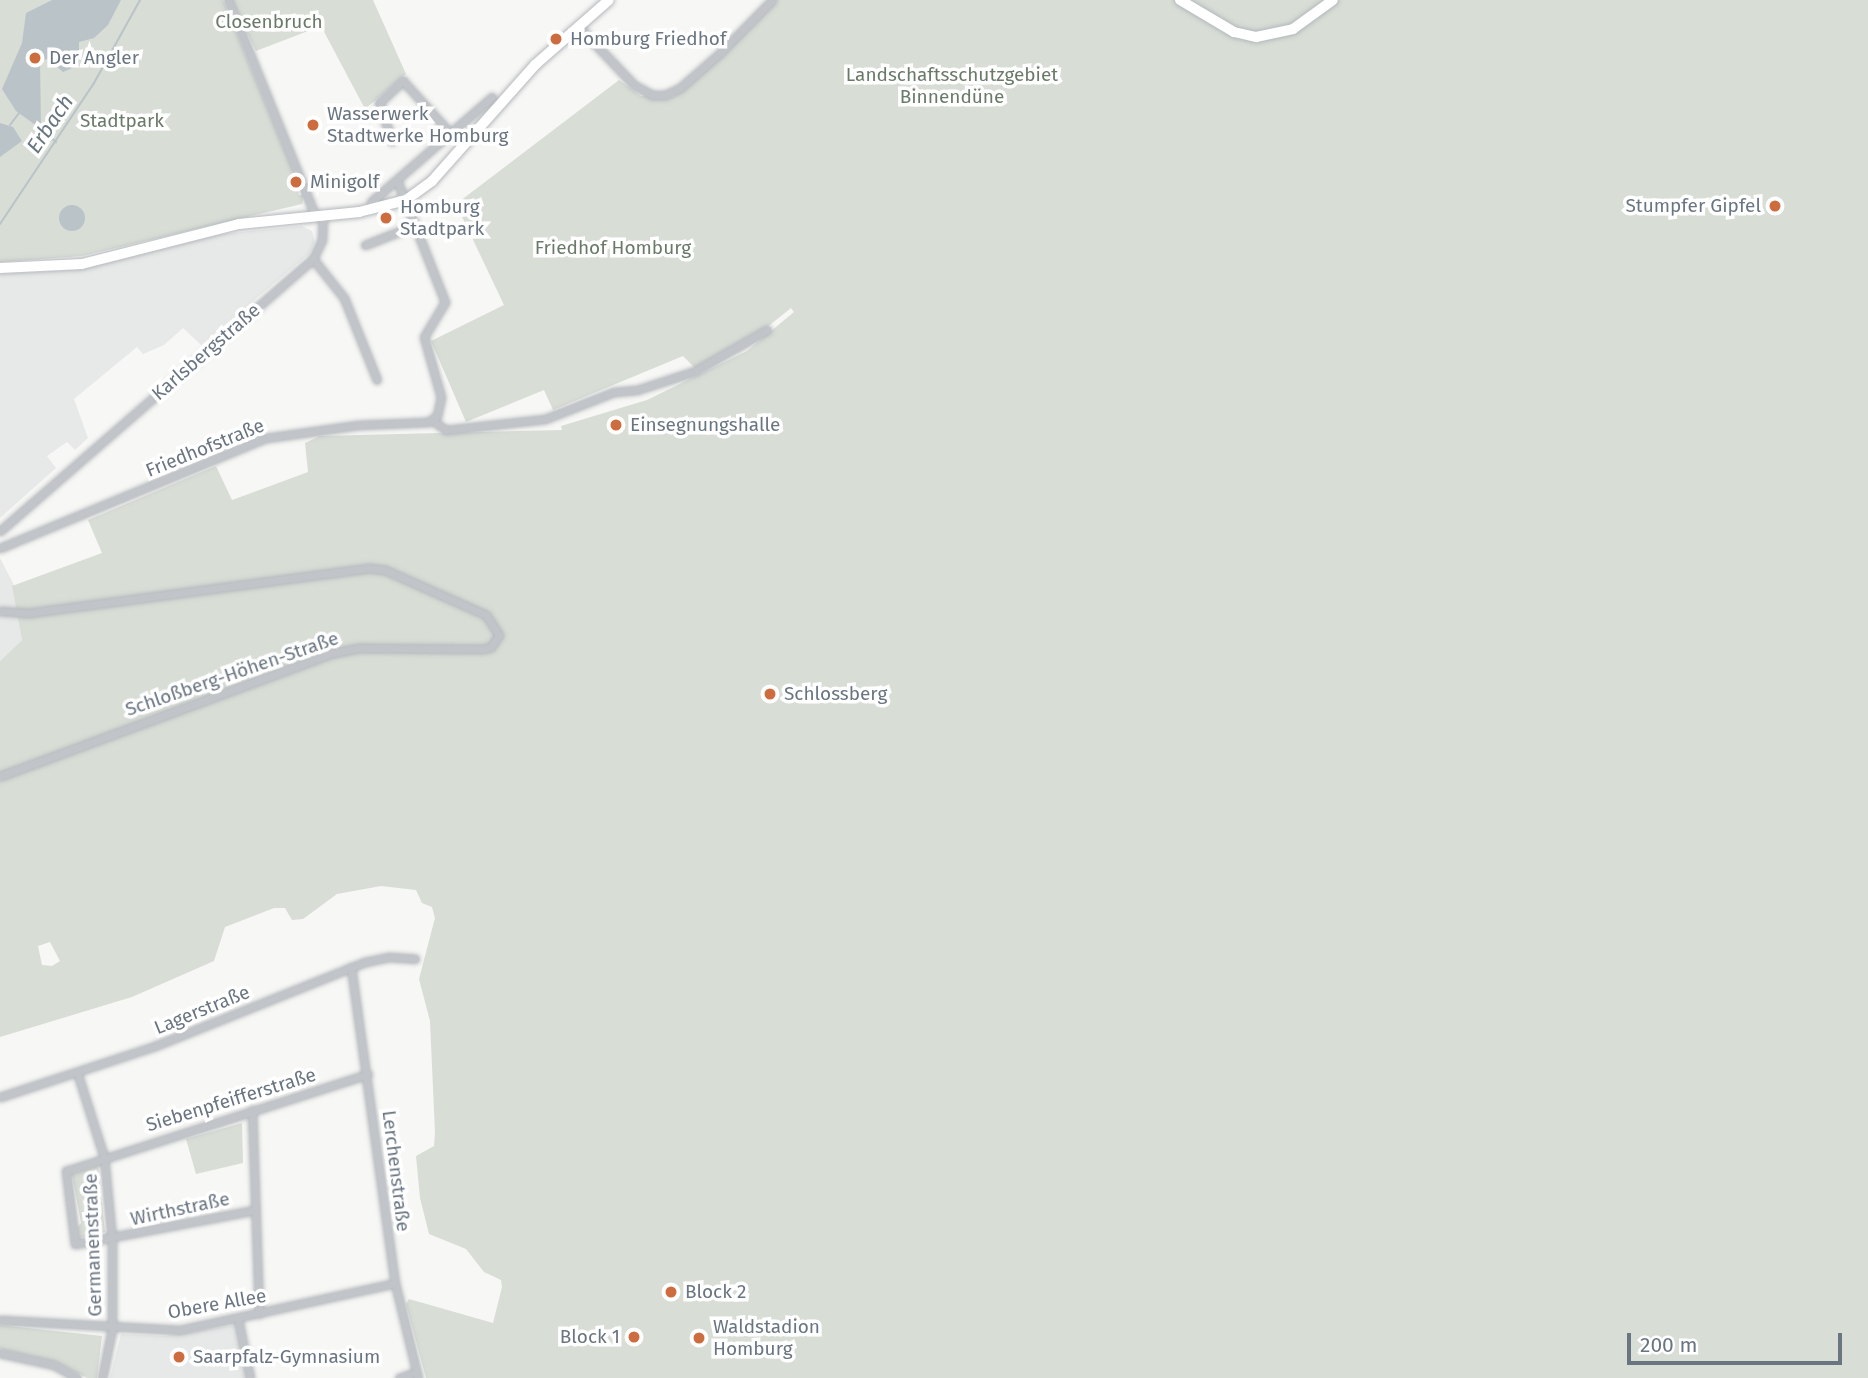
<!DOCTYPE html>
<meta charset="utf-8">
<style>
body{margin:0}
#map{position:relative;width:1868px;height:1378px;overflow:hidden;background:#f7f7f5;font-family:"Fira Sans",sans-serif}
div>[style]{position:absolute}
.built>*{inset:0;background:#e7e9e8}
.green>*{inset:0;background:#d8ddd6}
.water>*{inset:0;background:#bac3c7}
.round{border-radius:50%}
.stream>*{height:2px;margin:-1px;padding:0 1px;transform-origin:1px;border-radius:1px;background:#bac3c7}
.roads{filter:drop-shadow(0 0 2px #b4b8bc) drop-shadow(0 0 2px #b4b8bc)}
.street>*{height:7px;margin:-3.5px;padding:0 3.5px;transform-origin:3.5px;border-radius:3.5px;background:#c1c4c8}
.secondary>*{height:10px;margin:-5px;padding:0 5px;transform-origin:5px;border-radius:5px;background:#fff}
.dots>*{width:19px;height:19px;translate:-50% -50%;box-sizing:border-box;border:4px solid #fff;border-radius:50%}
span{translate:-50% -50%;white-space:nowrap;text-align:center;line-height:1.15;-webkit-text-stroke:7px #fff;paint-order:stroke}
.park-label{font-size:19px;color:#6a7a68}
.poi-label{font-size:19px;color:#6a7582}
.left{translate:0 -50%;text-align:left}
.right{translate:-100% -50%;text-align:right}
.street-label{font-size:19px;color:#6a7582}
.water-label{font-size:21px;color:#66757e;font-style:italic}
.scale{position:absolute;left:1627px;top:1333px;width:215px;height:32px;box-sizing:border-box;border:4px solid #6a7582;border-top:0;padding-left:9px;font-size:21px;line-height:24px;white-space:nowrap;color:#6a7582;-webkit-text-stroke:5px #fff;paint-order:stroke}
</style>
<div id="map">
<div class="built">
<div style="clip-path:polygon(302px 226px,312px 231px,315px 242px,309px 254px,201px 345px,183px 328px,164px 345px,143px 354px,137px 347px,74px 399px,88px 438px,75px 450px,67px 442px,47px 456px,56px 468px,0 518px,0 274px,75px 270px,222px 234px)"></div>
<div style="clip-path:polygon(0 558px,14px 585px,22px 640px,0 661px)"></div>
<div style="clip-path:polygon(236px 1325px,247px 1378px,110px 1378px,121px 1334px,165px 1336px)"></div>
</div>
<div class="green">
<div style="clip-path:polygon(0 0,223px 0,292px 168px,299px 195px,304px 195px,302px 204px,82px 256px,0 262px)"></div>
<div style="clip-path:polygon(231px 0,373px 0,406px 74px,365px 109px,321px 26px,256px 51px)"></div>
<div style="clip-path:polygon(evenodd,776px 0,1868px 0,1868px 1378px,426px 1378px,406px 1304px,409px 1299px,493px 1323px,502px 1287px,501px 1280px,484px 1272px,466px 1249px,429px 1234px,420px 1198px,416px 1156px,434px 1146px,435px 1133px,430px 1021px,419px 979px,435px 918px,432px 907px,422px 903px,416px 890px,381px 886px,337px 894px,303px 919px,292px 920px,285px 908px,274px 908px,225px 927px,214px 961px,132px 997px,0 1037px,0 661px,22px 640px,12px 586px,102px 553px,88px 520px,216px 466px,232px 500px,308px 472px,305px 443px,320px 436px,562px 430px,561px 426px,647px 400px,747px 351px,794px 312px,791px 308px,756px 336px,695px 368px,683px 356px,553px 410px,544px 390px,466px 422px,431px 341px,504px 305px,456px 204px,619px 80px,641px 96px,673px 97px,723px 56px,776px 0,50px 942px,60px 961px,52px 966px,42px 965px,38px 946px,50px 942px)"></div>
<div style="clip-path:polygon(242px 1123px,243px 1163px,196px 1174px,186px 1139px)"></div>
<div style="clip-path:polygon(98px 1165px,105px 1232px,79px 1238px,77px 1227px,81px 1223px,72px 1174px)"></div>
<div style="clip-path:polygon(0 1325px,102px 1336px,97px 1378px,87px 1378px,56px 1362px,0 1349px)"></div>
</div>
<div class="water">
<div style="clip-path:polygon(52px 0,121px 0,108px 25px,94px 38px,79px 42px,79px 65px,63px 72px,48px 59px,40px 61px,41px 129px,16px 111px,2px 89px,22px 43px,26px 13px)"></div>
<div style="clip-path:polygon(0 123px,13px 127px,22px 141px,0 157px)"></div>
<div class="round" style="left:59px;top:205px;width:26px;height:26px"></div>
</div>
<div class="stream">
<div style="left:10px;top:125px;width:15px;rotate:-53deg"></div>
<div style="left:41px;top:129px;width:20px;rotate:41deg"></div>
<div style="left:0;top:224px;width:169px;rotate:-56.3deg"></div>
<div style="left:94px;top:83px;width:95px;rotate:-61deg"></div>
</div>
<div class="roads">
<div class="street">
<div style="left:228px;top:0;width:232px;rotate:68deg"></div>
<div style="left:578px;top:26px;width:81px;rotate:46.5deg"></div>
<div style="left:634px;top:85px;width:21px;rotate:29deg"></div>
<div style="left:652px;top:95px;width:13px"></div>
<div style="left:665px;top:95px;width:17px;rotate:-25deg"></div>
<div style="left:680px;top:88px;width:53px;rotate:-41.2deg"></div>
<div style="left:720px;top:53px;width:74px;rotate:-45.5deg"></div>
<div style="left:392px;top:141px;width:40px;rotate:-108.9deg"></div>
<div style="left:379px;top:103px;width:33px;rotate:-43deg"></div>
<div style="left:403px;top:81px;width:72px;rotate:47.8deg"></div>
<div style="left:371px;top:202px;width:160px;rotate:-41deg"></div>
<div style="left:365px;top:245px;width:54px;rotate:-21.8deg"></div>
<div style="left:313px;top:259px;width:50px;rotate:51.5deg"></div>
<div style="left:344px;top:298px;width:88px;rotate:68.1deg"></div>
<div style="left:432px;top:420px;width:17px;rotate:36deg"></div>
<div style="left:446px;top:430px;width:100px;rotate:-6.3deg"></div>
<div style="left:545px;top:419px;width:74px;rotate:-21.4deg"></div>
<div style="left:614px;top:392px;width:23px;rotate:-5deg"></div>
<div style="left:637px;top:390px;width:61px;rotate:-18.1deg"></div>
<div style="left:695px;top:371px;width:83px;rotate:-29.7deg"></div>
<div style="left:0;top:531px;width:415px;rotate:-41deg"></div>
<div style="left:313px;top:259px;width:21px;rotate:-65deg"></div>
<div style="left:322px;top:240px;width:25px;rotate:-88deg"></div>
<div style="left:0;top:548px;width:288px;rotate:-22.5deg"></div>
<div style="left:266px;top:438px;width:93px;rotate:-8deg"></div>
<div style="left:358px;top:425px;width:70px;rotate:-2.5deg"></div>
<div style="left:428px;top:422px;width:11px;rotate:-34deg"></div>
<div style="left:437px;top:416px;width:19px;rotate:-78deg"></div>
<div style="left:441px;top:397px;width:62px;rotate:-105.8deg"></div>
<div style="left:424px;top:337px;width:41px;rotate:-59deg"></div>
<div style="left:445px;top:302px;width:131px;rotate:-111.5deg"></div>
<div style="left:0;top:611px;width:28px;rotate:4deg"></div>
<div style="left:28px;top:613px;width:343px;rotate:-7.5deg"></div>
<div style="left:368px;top:568px;width:17px;rotate:7deg"></div>
<div style="left:385px;top:570px;width:111px;rotate:24deg"></div>
<div style="left:486px;top:615px;width:24px;rotate:57deg"></div>
<div style="left:499px;top:635px;width:14px;rotate:124deg"></div>
<div style="left:491px;top:647px;width:8px;rotate:166deg"></div>
<div style="left:483px;top:649px;width:124px;rotate:-179.5deg"></div>
<div style="left:359px;top:648px;width:26px;rotate:169deg"></div>
<div style="left:333px;top:653px;width:355px;rotate:159.7deg"></div>
<div style="left:351px;top:967px;width:319px;rotate:82.1deg"></div>
<div style="left:395px;top:1283px;width:98px;rotate:76.4deg"></div>
<div style="left:77px;top:1072px;width:89px;rotate:72.4deg"></div>
<div style="left:104px;top:1157px;width:83px;rotate:84.5deg"></div>
<div style="left:112px;top:1240px;width:89px;rotate:90deg"></div>
<div style="left:112px;top:1329px;width:50px;rotate:101.5deg"></div>
<div style="left:0;top:1097px;width:163px;rotate:-18.2deg"></div>
<div style="left:155px;top:1046px;width:226px;rotate:-21.8deg"></div>
<div style="left:365px;top:962px;width:25px;rotate:-12deg"></div>
<div style="left:389px;top:957px;width:26px;rotate:4deg"></div>
<div style="left:252px;top:1110px;width:204px;rotate:88deg"></div>
<div style="left:255px;top:1210px;width:183px;rotate:169.3deg"></div>
<div style="left:75px;top:1244px;width:74px;rotate:-97deg"></div>
<div style="left:66px;top:1171px;width:317px;rotate:-17.8deg"></div>
<div style="left:238px;top:1319px;width:60px;rotate:78.5deg"></div>
<div style="left:0;top:1320px;width:180px;rotate:3.2deg"></div>
<div style="left:180px;top:1330px;width:220px;rotate:-12.3deg"></div>
<div style="left:0;top:1353px;width:55px;rotate:12.5deg"></div>
<div style="left:54px;top:1365px;width:26px;rotate:29deg"></div>
<div style="left:399px;top:1378px;width:18px;rotate:-19deg"></div>
</div>
<div class="secondary">
<div style="left:1180px;top:0;width:63px;rotate:30.7deg"></div>
<div style="left:1234px;top:32px;width:23px;rotate:13deg"></div>
<div style="left:1256px;top:37px;width:38px;rotate:-12deg"></div>
<div style="left:1293px;top:29px;width:49px;rotate:-35.9deg"></div>
<div style="left:0;top:268px;width:82px;rotate:-2.8deg"></div>
<div style="left:82px;top:264px;width:162px;rotate:-14.3deg"></div>
<div style="left:239px;top:224px;width:121px;rotate:-5.7deg"></div>
<div style="left:359px;top:212px;width:49px;rotate:-14.3deg"></div>
<div style="left:406px;top:200px;width:32px;rotate:-36deg"></div>
<div style="left:432px;top:181px;width:155px;rotate:-48.4deg"></div>
<div style="left:535px;top:65px;width:98px;rotate:-41.3deg"></div>
</div>
</div>
<div class="dots">
<div style="left:556px;top:39px;background:#cd6d3f"></div>
<div style="left:35px;top:58px;background:#cd6d3f"></div>
<div style="left:313px;top:125px;background:#cd6d3f"></div>
<div style="left:296px;top:182px;background:#cd6d3f"></div>
<div style="left:1775px;top:206px;background:#cd6d3f"></div>
<div style="left:386px;top:218px;background:#cd6d3f"></div>
<div style="left:616px;top:425px;background:#cd6d3f"></div>
<div style="left:770px;top:694px;background:#cd6d3f"></div>
<div style="left:671px;top:1292px;background:#cd6d3f"></div>
<div style="left:634px;top:1337px;background:#cd6d3f"></div>
<div style="left:699px;top:1338px;background:#cd6d3f"></div>
<div style="left:179px;top:1357px;background:#cd6d3f"></div>
</div>
<div class="park-label">
<span style="left:269px;top:22px">Closenbruch</span>
<span style="left:952px;top:86px">Landschaftsschutzgebiet<br>Binnendüne</span>
<span style="left:122px;top:121px">Stadtpark</span>
<span style="left:613px;top:248px">Friedhof Homburg</span>
</div>
<div class="poi-label">
<span class="left" style="left:570px;top:39px">Homburg Friedhof</span>
<span class="left" style="left:49px;top:58px">Der Angler</span>
<span class="left" style="left:327px;top:125px">Wasserwerk<br>Stadtwerke Homburg</span>
<span class="left" style="left:310px;top:182px">Minigolf</span>
<span class="right" style="left:1761px;top:206px">Stumpfer Gipfel</span>
<span class="left" style="left:400px;top:218px">Homburg<br>Stadtpark</span>
<span class="left" style="left:630px;top:425px">Einsegnungshalle</span>
<span class="left" style="left:784px;top:694px">Schlossberg</span>
<span class="left" style="left:685px;top:1292px">Block 2</span>
<span class="left" style="left:713px;top:1338px">Waldstadion<br>Homburg</span>
<span class="right" style="left:620px;top:1337px">Block 1</span>
<span class="left" style="left:193px;top:1357px">Saarpfalz-Gymnasium</span>
</div>
<div class="street-label">
<span style="left:206px;top:352px;rotate:-41deg">Karlsbergstraße</span>
<span style="left:205px;top:448px;rotate:-22deg">Friedhofstraße</span>
<span style="left:232px;top:674px;rotate:-19deg">Schloßberg-Höhen-Straße</span>
<span style="left:202px;top:1010px;rotate:-22deg">Lagerstraße</span>
<span style="left:231px;top:1100px;rotate:-17deg">Siebenpfeifferstraße</span>
<span style="left:396px;top:1171px;rotate:83deg">Lerchenstraße</span>
<span style="left:180px;top:1209px;rotate:-12deg">Wirthstraße</span>
<span style="left:93px;top:1245px;rotate:-92deg">Germanenstraße</span>
<span style="left:217px;top:1304px;rotate:-10deg">Obere Allee</span>
</div>
<div class="water-label">
<span style="left:50px;top:124px;rotate:-56deg">Erbach</span>
</div>
<div class="scale">200 m</div>
</div>
